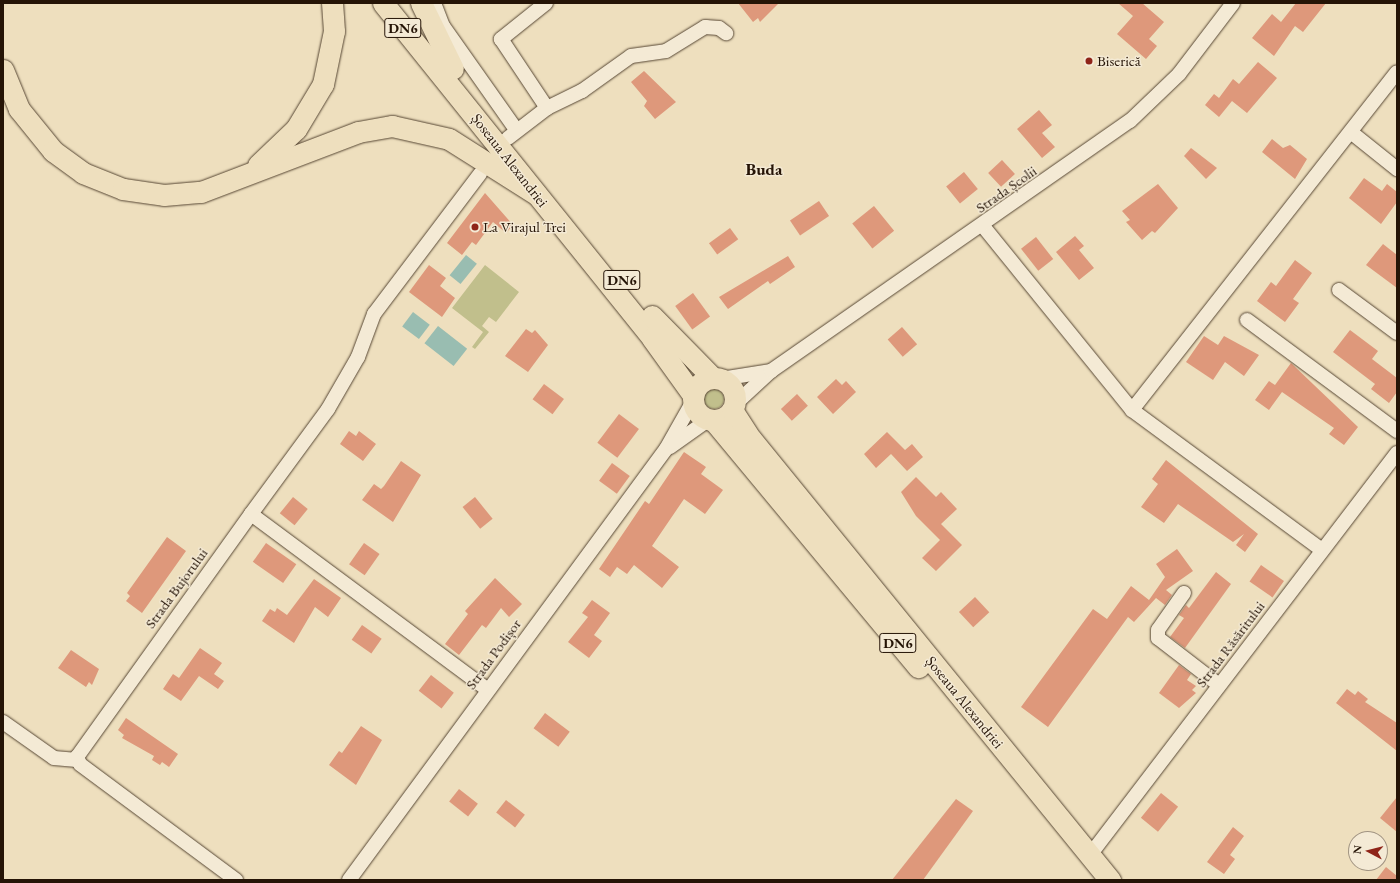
<!DOCTYPE html>
<meta charset="utf-8">
<style>
body{margin:0}
#map{position:relative;width:1400px;height:883px;overflow:hidden;background:#eedfbe;font-family:"EB Garamond",serif}
div>[style]{position:absolute}
.green>*{inset:0;background:#c1bf8c}
.round{border-radius:50%}
.water>*{inset:0;background:#99bdb1;transform-origin:0 0}
.building>*{inset:0;background:#de987b;transform-origin:0 0}
.roads{filter:drop-shadow(0 0 1px #574734) drop-shadow(0 0 1px #574734)}
.minor>*{height:14px;margin:-7px;padding:0 7px;transform-origin:7px;border-radius:7px;background:#f4ead5}
.highway>*{height:21px;margin:-10.5px;padding:0 10.5px;transform-origin:10.5px;border-radius:10.5px;background:#eedfbe}
.highway>.ring{margin:-10.5px;padding:0;box-sizing:content-box;background:none;border:21px solid #eedfbe;border-radius:50%}
.dots>*{width:11px;height:11px;translate:-50% -50%;box-sizing:border-box;border:2px solid #f4ead5;border-radius:50%}
span{translate:-50% -50%;white-space:nowrap;text-align:center;line-height:1.15;-webkit-text-stroke:3px #f4ead5;paint-order:stroke}
.shield-label span{padding:1px 3px;background:#f4ead5;border:1px solid;border-radius:3px;-webkit-text-stroke-width:0}
.shield-label{font-size:14px;color:#251406;font-weight:700}
.poi-label{font-size:15px;color:#251406}
.left{translate:0 -50%;text-align:left}
.street-label{font-size:15px;color:#251406}
.quarter-label{font-size:17px;color:#251406;font-weight:700}
.frame{position:absolute;inset:0;border:4px solid #251406;pointer-events:none}
.north{position:absolute;left:1348px;top:831px;width:40px;height:40px;box-sizing:border-box;background:#f4ead5;border:1px solid #a19482;border-radius:50%;rotate:277deg;font-size:11px;font-weight:700;line-height:16px;text-align:center;color:#251406}
.north::after{content:'';display:block;margin:auto;width:14px;height:18px;background:#8f2418;clip-path:polygon(50% 0,100% 100%,50% 72%,0 100%)}
</style>
<div id="map">
<div class="green">
<div style="clip-path:polygon(485px 265px,519px 292px,496px 322px,489px 317px,482px 326px,489px 332px,475px 349px,472px 347px,483px 332px,452px 308px)"></div>
<div class="round" style="left:704px;top:389px;width:20px;height:20px"></div>
</div>
<div class="water">
<div style="left:466px;top:255px;width:14px;height:26px;rotate:39deg"></div>
<div style="left:413px;top:312px;width:21px;height:18px;rotate:37deg"></div>
<div style="left:438px;top:326px;width:37px;height:22px;rotate:38deg"></div>
</div>
<div class="building">
<div style="clip-path:polygon(738px 3px,779px 3px,760px 22px,758px 18px,753px 22px)"></div>
<div style="clip-path:polygon(1118px 3px,1142px 3px,1164px 22px,1149px 39px,1157px 46px,1146px 59px,1117px 34px,1133px 16px)"></div>
<div style="clip-path:polygon(1296px 3px,1326px 3px,1303px 32px,1295px 26px,1274px 56px,1252px 38px,1272px 14px,1281px 22px)"></div>
<div style="clip-path:polygon(1258px 62px,1277px 78px,1247px 113px,1232px 101px,1219px 117px,1205px 105px,1214px 94px,1219px 98px,1233px 79px,1239px 84px)"></div>
<div style="clip-path:polygon(644px 71px,676px 102px,655px 119px,644px 106px,647px 101px,631px 82px)"></div>
<div style="clip-path:polygon(1039px 110px,1052px 125px,1042px 133px,1055px 147px,1042px 158px,1017px 129px)"></div>
<div style="clip-path:polygon(1272px 139px,1283px 148px,1290px 145px,1307px 159px,1295px 179px,1262px 152px)"></div>
<div style="clip-path:polygon(1191px 148px,1217px 168px,1206px 179px,1184px 156px)"></div>
<div style="left:1002px;top:160px;width:19px;height:19px;rotate:47deg"></div>
<div style="left:964px;top:172px;width:22px;height:23px;rotate:51deg"></div>
<div style="clip-path:polygon(1364px 178px,1382px 191px,1387px 184px,1397px 192px,1397px 202px,1381px 224px,1349px 198px)"></div>
<div style="clip-path:polygon(1158px 184px,1178px 208px,1155px 233px,1152px 231px,1142px 240px,1126px 222px,1130px 220px,1122px 211px)"></div>
<div style="clip-path:polygon(485px 193px,513px 225px,506px 233px,493px 222px,476px 245px,472px 242px,462px 255px,447px 243px)"></div>
<div style="left:819px;top:201px;width:18px;height:35px;rotate:56deg"></div>
<div style="left:874px;top:206px;width:32px;height:28px;rotate:51deg"></div>
<div style="left:730px;top:228px;width:14px;height:26px;rotate:54deg"></div>
<div style="clip-path:polygon(1075px 236px,1084px 246px,1079px 250px,1094px 268px,1079px 280px,1056px 252px)"></div>
<div style="left:1036px;top:237px;width:28px;height:19px;rotate:52deg"></div>
<div style="clip-path:polygon(1383px 244px,1397px 255px,1397px 288px,1366px 265px)"></div>
<div style="clip-path:polygon(788px 256px,795px 267px,770px 284px,768px 281px,728px 309px,719px 297px)"></div>
<div style="clip-path:polygon(1295px 260px,1312px 273px,1293px 299px,1299px 303px,1285px 322px,1257px 301px,1271px 282px,1276px 286px)"></div>
<div style="clip-path:polygon(429px 265px,446px 278px,440px 286px,455px 298px,442px 317px,409px 292px)"></div>
<div style="left:693px;top:293px;width:29px;height:22px;rotate:54deg"></div>
<div style="left:902px;top:327px;width:23px;height:19px;rotate:49deg"></div>
<div style="clip-path:polygon(526px 329px,532px 333px,535px 330px,548px 345px,528px 372px,505px 356px)"></div>
<div style="clip-path:polygon(1350px 330px,1378px 351px,1372px 359px,1397px 378px,1397px 392px,1389px 403px,1371px 389px,1375px 384px,1333px 352px)"></div>
<div style="clip-path:polygon(1204px 336px,1218px 345px,1224px 336px,1259px 355px,1244px 376px,1225px 362px,1213px 380px,1186px 362px)"></div>
<div style="clip-path:polygon(1291px 363px,1358px 427px,1344px 445px,1329px 434px,1334px 428px,1282px 392px,1269px 410px,1255px 400px,1269px 381px,1275px 385px)"></div>
<div style="clip-path:polygon(836px 379px,842px 385px,846px 381px,856px 392px,833px 414px,817px 397px)"></div>
<div style="left:544px;top:384px;width:25px;height:19px;rotate:37deg"></div>
<div style="left:797px;top:394px;width:16px;height:22px;rotate:47deg"></div>
<div style="left:619px;top:414px;width:25px;height:36px;rotate:37deg"></div>
<div style="clip-path:polygon(349px 431px,356px 436px,359px 431px,376px 444px,363px 461px,340px 444px)"></div>
<div style="clip-path:polygon(887px 432px,905px 450px,912px 444px,923px 457px,907px 471px,891px 454px,876px 468px,864px 454px)"></div>
<div style="clip-path:polygon(684px 452px,706px 467px,701px 474px,723px 490px,705px 514px,684px 499px,652px 546px,679px 567px,662px 588px,634px 565px,627px 574px,617px 567px,610px 577px,599px 569px,645px 501px,649px 504px)"></div>
<div style="clip-path:polygon(1166px 460px,1258px 534px,1245px 552px,1236px 545px,1244px 534px,1233px 542px,1178px 504px,1164px 523px,1141px 507px,1158px 484px,1152px 479px)"></div>
<div style="clip-path:polygon(401px 461px,421px 475px,393px 522px,362px 500px,374px 484px,381px 489px,384px 486px)"></div>
<div style="left:612px;top:463px;width:22px;height:22px;rotate:36deg"></div>
<div style="clip-path:polygon(916px 477px,936px 497px,941px 492px,957px 509px,941px 524px,962px 545px,936px 571px,922px 558px,940px 540px,916px 516px,901px 492px)"></div>
<div style="left:293px;top:497px;width:19px;height:21px;rotate:39deg"></div>
<div style="left:475px;top:497px;width:28px;height:16px;rotate:51deg"></div>
<div style="clip-path:polygon(167px 537px,186px 551px,142px 613px,126px 601px,130px 596px,127px 593px)"></div>
<div style="left:266px;top:543px;width:37px;height:23px;rotate:35deg"></div>
<div style="left:364px;top:543px;width:19px;height:26px;rotate:35deg"></div>
<div style="clip-path:polygon(1177px 549px,1193px 571px,1166px 590px,1172px 595px,1165px 605px,1156px 598px,1134px 622px,1128px 617px,1048px 727px,1021px 707px,1093px 609px,1107px 619px,1131px 586px,1149px 600px,1165px 577px,1156px 564px)"></div>
<div style="left:1261px;top:565px;width:28px;height:20px;rotate:35deg"></div>
<div style="clip-path:polygon(1216px 572px,1231px 584px,1185px 648px,1170px 637px,1184px 618px,1179px 615px,1186px 605px,1189px 608px)"></div>
<div style="clip-path:polygon(495px 578px,522px 604px,509px 617px,501px 608px,486px 628px,482px 625px,459px 655px,445px 644px,468px 614px,465px 611px)"></div>
<div style="clip-path:polygon(314px 579px,341px 598px,328px 617px,315px 607px,294px 643px,262px 621px,270px 609px,275px 612px,277px 608px,287px 615px)"></div>
<div style="left:975px;top:597px;width:21px;height:22px;rotate:47deg"></div>
<div style="clip-path:polygon(592px 600px,610px 613px,594px 635px,602px 641px,589px 658px,568px 642px,588px 617px,582px 613px)"></div>
<div style="left:362px;top:625px;width:24px;height:18px;rotate:35deg"></div>
<div style="clip-path:polygon(200px 648px,222px 663px,214px 674px,224px 681px,218px 689px,199px 676px,181px 701px,163px 689px,173px 674px,179px 678px)"></div>
<div style="clip-path:polygon(71px 650px,99px 669px,92px 685px,89px 682px,86px 687px,58px 668px)"></div>
<div style="clip-path:polygon(1179px 665px,1191px 674px,1187px 680px,1196px 686px,1192px 690px,1196px 693px,1179px 708px,1159px 693px)"></div>
<div style="left:431px;top:675px;width:29px;height:20px;rotate:38deg"></div>
<div style="clip-path:polygon(1347px 689px,1355px 695px,1358px 691px,1368px 699px,1365px 702px,1397px 723px,1397px 751px,1336px 703px)"></div>
<div style="left:545px;top:713px;width:31px;height:19px;rotate:37deg"></div>
<div style="clip-path:polygon(126px 718px,178px 754px,169px 767px,162px 762px,160px 765px,152px 760px,154px 756px,122px 738px,124px 735px,118px 730px)"></div>
<div style="clip-path:polygon(361px 726px,382px 740px,356px 785px,329px 765px,339px 751px,342px 753px)"></div>
<div style="left:459px;top:789px;width:24px;height:16px;rotate:38deg"></div>
<div style="left:1161px;top:793px;width:22px;height:32px;rotate:39deg"></div>
<div style="clip-path:polygon(1397px 797px,1397px 832px,1380px 818px)"></div>
<div style="clip-path:polygon(956px 799px,973px 811px,923px 880px,892px 880px)"></div>
<div style="left:506px;top:800px;width:24px;height:16px;rotate:38deg"></div>
<div style="clip-path:polygon(1233px 827px,1244px 836px,1230px 855px,1235px 859px,1224px 874px,1207px 862px)"></div>
<div style="clip-path:polygon(1386px 867px,1397px 876px,1397px 880px,1376px 880px)"></div>
</div>
<div class="roads">
<div class="minor">
<div style="left:434px;top:3px;width:25px;rotate:69deg"></div>
<div style="left:443px;top:26px;width:128px;rotate:54.8deg"></div>
<div style="left:546px;top:3px;width:58px;rotate:141.3deg"></div>
<div style="left:501px;top:39px;width:83px;rotate:56.3deg"></div>
<div style="left:1352px;top:133px;width:58px;rotate:38.7deg"></div>
<div style="left:508px;top:138px;width:49px;rotate:-37.6deg"></div>
<div style="left:547px;top:108px;width:39px;rotate:-26deg"></div>
<div style="left:582px;top:91px;width:60px;rotate:-35.5deg"></div>
<div style="left:631px;top:56px;width:35px;rotate:-8deg"></div>
<div style="left:666px;top:51px;width:46px;rotate:-31.6deg"></div>
<div style="left:705px;top:27px;width:14px;rotate:4deg"></div>
<div style="left:719px;top:28px;width:9px;rotate:36deg"></div>
<div style="left:983px;top:226px;width:237px;rotate:51deg"></div>
<div style="left:1132px;top:410px;width:236px;rotate:36.4deg"></div>
<div style="left:1339px;top:290px;width:72px;rotate:36.6deg"></div>
<div style="left:1247px;top:320px;width:187px;rotate:36.5deg"></div>
<div style="left:721px;top:379px;width:51px;rotate:-9.1deg"></div>
<div style="left:734px;top:405px;width:50px;rotate:-42.6deg"></div>
<div style="left:771px;top:371px;width:437px;rotate:-34.9deg"></div>
<div style="left:1130px;top:121px;width:68px;rotate:-43.8deg"></div>
<div style="left:1179px;top:74px;width:89px;rotate:-52.7deg"></div>
<div style="left:1132px;top:410px;width:429px;rotate:-51.9deg"></div>
<div style="left:670px;top:447px;width:47px;rotate:-35.4deg"></div>
<div style="left:251px;top:514px;width:130px;rotate:-53.7deg"></div>
<div style="left:328px;top:409px;width:60px;rotate:-60deg"></div>
<div style="left:358px;top:357px;width:46px;rotate:-69.6deg"></div>
<div style="left:374px;top:314px;width:176px;rotate:-52.9deg"></div>
<div style="left:1184px;top:593px;width:45px;rotate:125.1deg"></div>
<div style="left:1158px;top:630px;width:8px;rotate:90deg"></div>
<div style="left:1158px;top:638px;width:77px;rotate:37.6deg"></div>
<div style="left:3px;top:722px;width:62px;rotate:35.2deg"></div>
<div style="left:54px;top:758px;width:23px;rotate:5deg"></div>
<div style="left:1090px;top:855px;width:506px;rotate:-52.63deg"></div>
<div style="left:236px;top:880px;width:194px;rotate:-143.4deg"></div>
<div style="left:80px;top:764px;width:8px;rotate:-113deg"></div>
<div style="left:77px;top:757px;width:299px;rotate:-54.4deg"></div>
<div style="left:251px;top:514px;width:295px;rotate:36.6deg"></div>
<div style="left:349px;top:880px;width:535px;rotate:-53.67deg"></div>
<div style="left:666px;top:449px;width:55px;rotate:-60.6deg"></div>
</div>
<div class="highway">
<div style="left:383px;top:3px;width:430px;rotate:51.2deg"></div>
<div style="left:652px;top:338px;width:70px;rotate:54.3deg"></div>
<div style="left:421px;top:3px;width:73px;rotate:64.1deg"></div>
<div style="left:3px;top:70px;width:42px;rotate:67.7deg"></div>
<div style="left:19px;top:109px;width:54px;rotate:51deg"></div>
<div style="left:53px;top:151px;width:37px;rotate:36deg"></div>
<div style="left:83px;top:173px;width:43px;rotate:21.8deg"></div>
<div style="left:123px;top:189px;width:41px;rotate:8.3deg"></div>
<div style="left:164px;top:195px;width:37px;rotate:-5deg"></div>
<div style="left:201px;top:192px;width:168px;rotate:-20.9deg"></div>
<div style="left:358px;top:132px;width:35px;rotate:-10deg"></div>
<div style="left:392px;top:126px;width:58px;rotate:12.8deg"></div>
<div style="left:449px;top:139px;width:103px;rotate:32.3deg"></div>
<div style="left:258px;top:165px;width:52px;rotate:-43.5deg"></div>
<div style="left:296px;top:129px;width:52px;rotate:-59deg"></div>
<div style="left:323px;top:84px;width:54px;rotate:-78.3deg"></div>
<div style="left:334px;top:31px;width:28px;rotate:-94deg"></div>
<div style="left:652px;top:316px;width:87px;rotate:45.5deg"></div>
<div class="ring" style="left:693px;top:378px;width:21px;height:21px"></div>
<div style="left:732px;top:410px;width:35px;rotate:57deg"></div>
<div style="left:751px;top:439px;width:569px;rotate:50.85deg"></div>
<div style="left:714px;top:421px;width:320px;rotate:50.3deg"></div>
</div>
</div>
<div class="dots">
<div style="left:1089px;top:61px;background:#8f2418"></div>
<div style="left:475px;top:227px;background:#8f2418"></div>
</div>
<div class="shield-label">
<span style="left:403px;top:28px">DN6</span>
<span style="left:622px;top:280px">DN6</span>
<span style="left:898px;top:643px">DN6</span>
</div>
<div class="poi-label">
<span class="left" style="left:1097px;top:61px">Biserică</span>
<span class="left" style="left:483px;top:227px">La Virajul Trei</span>
</div>
<div class="street-label">
<span style="left:510px;top:160px;rotate:52deg">Șoseaua Alexandriei</span>
<span style="left:1006px;top:189px;rotate:-35deg">Strada Școlii</span>
<span style="left:176px;top:588px;rotate:-54deg">Strada Bujorului</span>
<span style="left:1230px;top:644px;rotate:-53deg">Strada Răsăritului</span>
<span style="left:493px;top:654px;rotate:-54deg">Strada Podișor</span>
<span style="left:965px;top:702px;rotate:51deg">Șoseaua Alexandriei</span>
</div>
<div class="quarter-label">
<span style="left:764px;top:170px">Buda</span>
</div>
<div class="frame"></div>
<div class="north">N</div>
</div>
